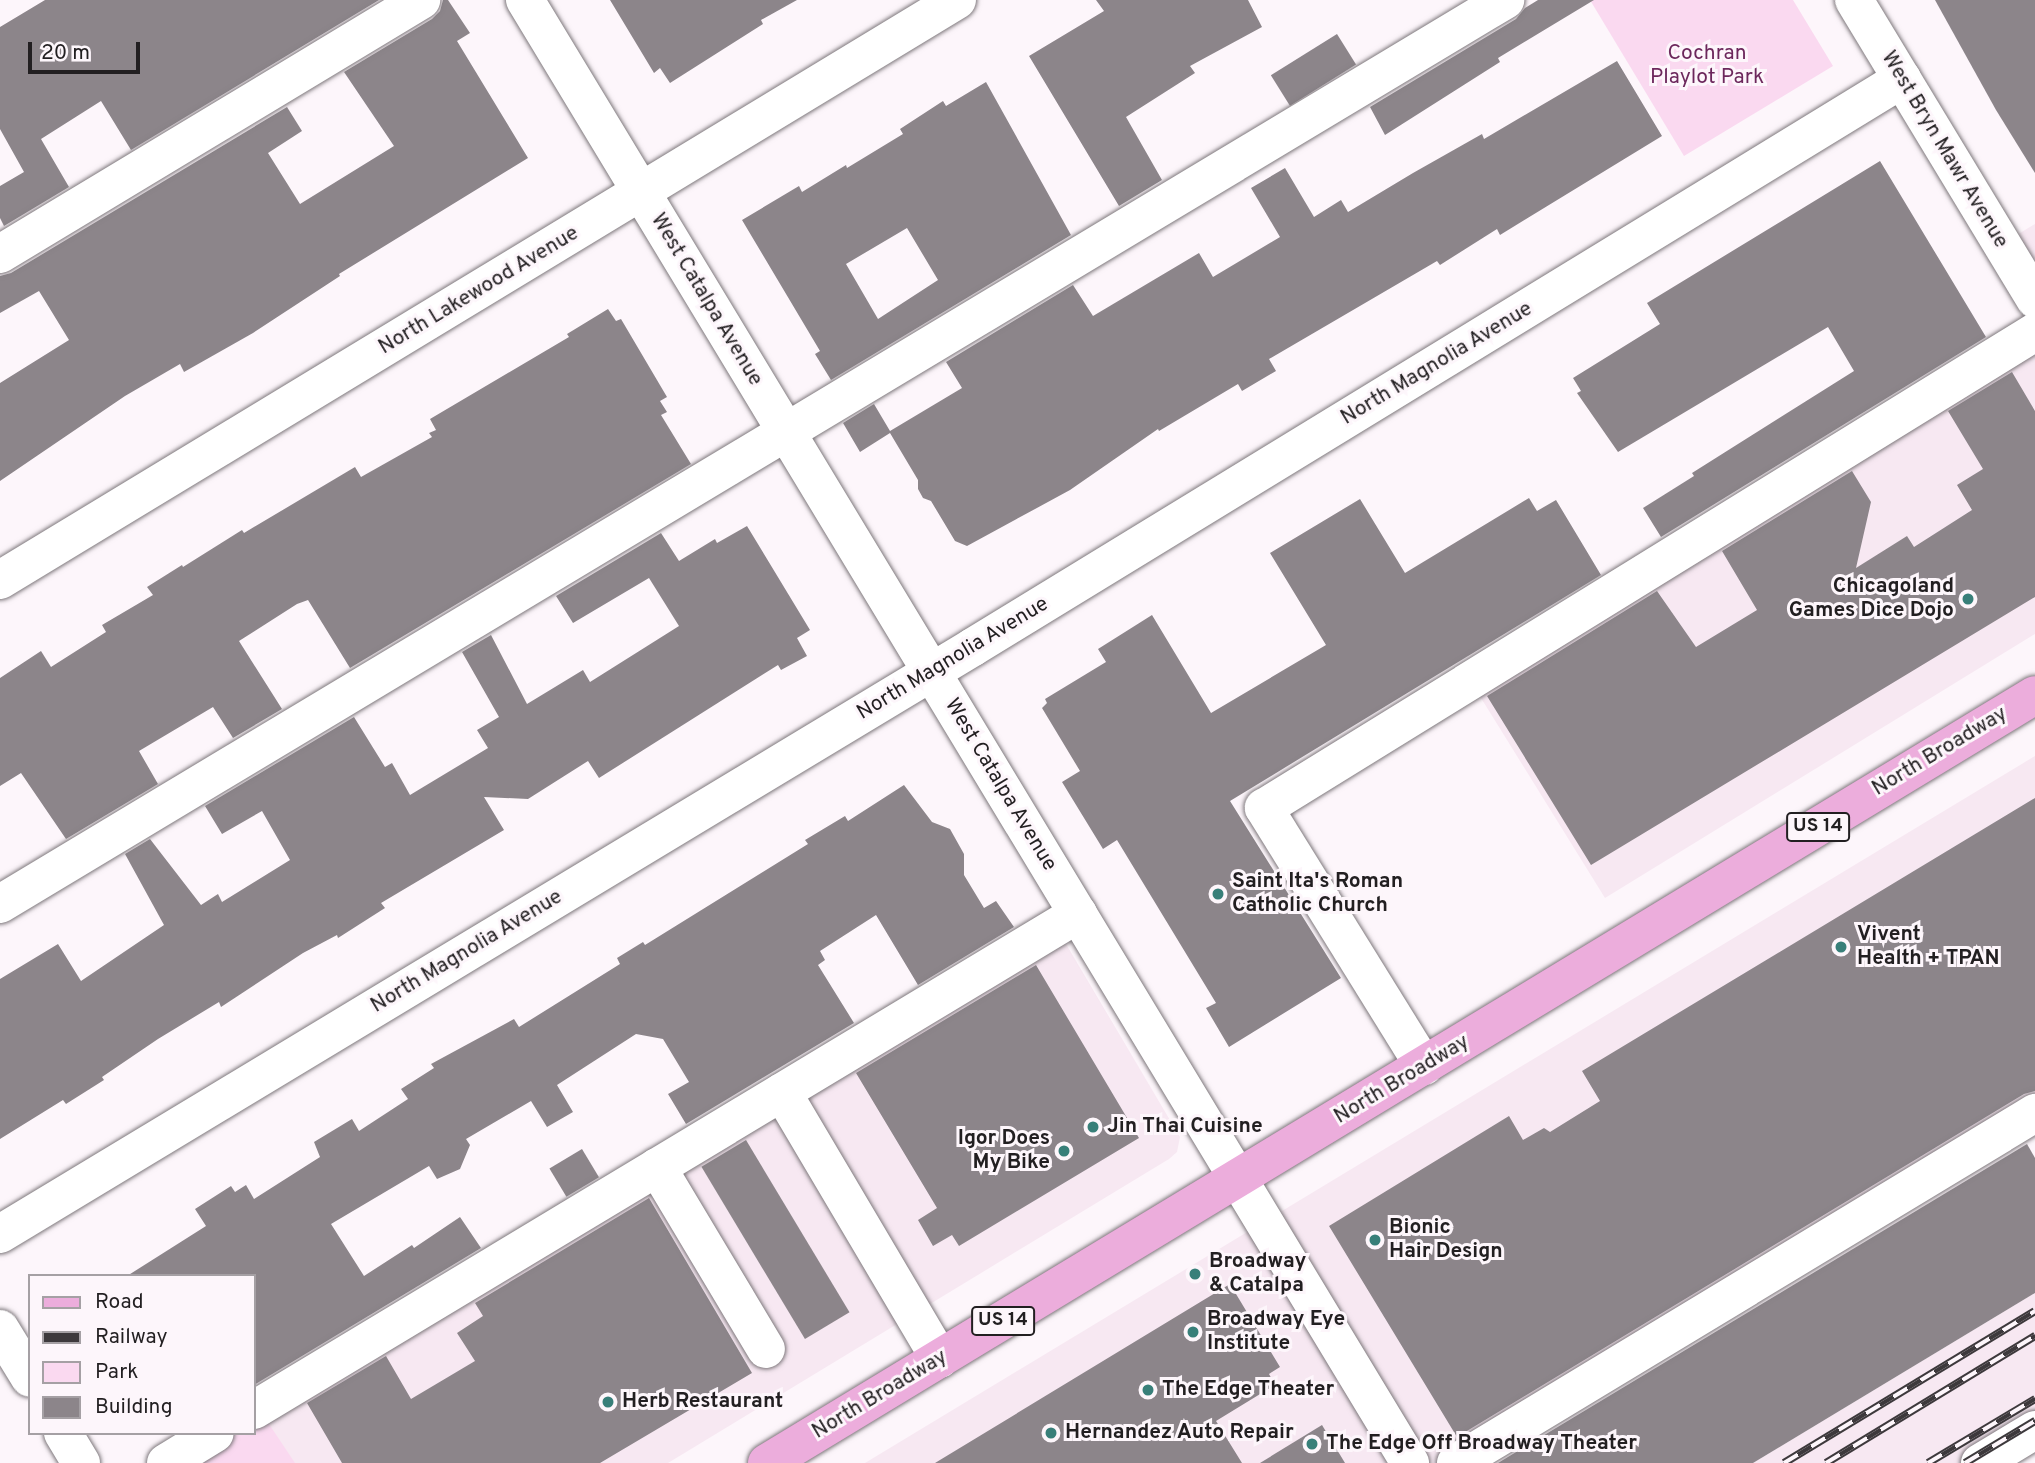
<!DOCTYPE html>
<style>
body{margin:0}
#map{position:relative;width:2035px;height:1463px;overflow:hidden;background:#fdf6fb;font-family:Overpass,sans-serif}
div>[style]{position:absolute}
.built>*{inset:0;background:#f7e8f2}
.green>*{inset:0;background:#fad9f0}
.building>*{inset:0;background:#8c858a;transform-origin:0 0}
.roads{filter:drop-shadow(0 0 2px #7e787c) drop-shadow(0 0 2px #7e787c)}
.minor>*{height:38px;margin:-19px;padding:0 19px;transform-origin:19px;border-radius:19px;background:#fff}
.major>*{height:38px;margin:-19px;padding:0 19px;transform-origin:19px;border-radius:19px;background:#ecaddc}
.rail>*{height:8px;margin-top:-4px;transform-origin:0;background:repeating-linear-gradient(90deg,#fdf6fb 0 16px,#3d393c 0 32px);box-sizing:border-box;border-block:2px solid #3d393c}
.dots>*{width:19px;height:19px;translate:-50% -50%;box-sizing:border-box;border:4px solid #fdf6fb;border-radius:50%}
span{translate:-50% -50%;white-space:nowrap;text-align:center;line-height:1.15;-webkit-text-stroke:6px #fdf6fb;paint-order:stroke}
.shield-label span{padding:2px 5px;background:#fdf6fb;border:2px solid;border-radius:5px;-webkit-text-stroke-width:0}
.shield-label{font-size:19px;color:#221f21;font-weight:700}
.park-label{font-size:21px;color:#6c275c}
.street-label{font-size:21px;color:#221f21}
.poi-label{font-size:21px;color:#221f21;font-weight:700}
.right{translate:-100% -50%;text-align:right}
.left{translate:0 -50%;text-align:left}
.legend{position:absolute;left:28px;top:1274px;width:228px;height:161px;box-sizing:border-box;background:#fdf6fb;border:2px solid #a5a0a4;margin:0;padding:9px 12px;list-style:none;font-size:21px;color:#221f21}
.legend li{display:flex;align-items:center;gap:14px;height:35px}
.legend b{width:35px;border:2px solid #a5a0a4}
.scale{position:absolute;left:28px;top:42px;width:112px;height:32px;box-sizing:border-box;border:4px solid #221f21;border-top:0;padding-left:9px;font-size:21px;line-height:24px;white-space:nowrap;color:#221f21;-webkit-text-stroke:5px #fdf6fb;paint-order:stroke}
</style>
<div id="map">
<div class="built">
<div style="clip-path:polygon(2035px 224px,2035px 298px,2002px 244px)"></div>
<div style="clip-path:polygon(2035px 329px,2035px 634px,1605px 898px,1468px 677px)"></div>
<div style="clip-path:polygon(2035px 756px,2035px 1113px,1456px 1463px,865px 1463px)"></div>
<div style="clip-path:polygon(1056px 927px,1180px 1137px,1177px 1152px,1169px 1159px,668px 1463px,292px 1463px,263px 1415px)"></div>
<div style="clip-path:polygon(2035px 1293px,2035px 1430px,1980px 1463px,1753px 1463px)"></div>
</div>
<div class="green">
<div style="clip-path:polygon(1590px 0,1793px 0,1833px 66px,1684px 156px)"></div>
<div style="clip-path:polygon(263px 1415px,295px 1463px,186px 1463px,233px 1433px,254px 1433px,254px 1420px)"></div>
</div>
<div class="building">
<div style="clip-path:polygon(45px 0,379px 0,131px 150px,101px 101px,41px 139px,69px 187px,4px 226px,0 218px,0 186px,24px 172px,0 129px,0 27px)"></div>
<div style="clip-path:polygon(443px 0,448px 0,470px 33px,457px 41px,528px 158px,339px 274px,340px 276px,253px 333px,184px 372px,180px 364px,125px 396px,0 481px,0 383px,69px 340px,39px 291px,0 313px,0 276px,11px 273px,287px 107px,302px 131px,268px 153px,300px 204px,394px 146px,344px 72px,432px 19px,440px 11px)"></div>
<div style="clip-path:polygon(610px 0,797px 0,761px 20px,763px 24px,670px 83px,660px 68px,654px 73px)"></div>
<div style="clip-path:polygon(1096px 0,1248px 0,1262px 27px,1190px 66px,1195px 73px,1126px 117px,1162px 180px,1119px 206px,1029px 56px,1104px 11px)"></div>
<div style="clip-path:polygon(1538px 0,1594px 0,1498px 58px,1500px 62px,1385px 135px,1370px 107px,1516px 19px,1525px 8px)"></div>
<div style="clip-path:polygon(1935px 0,2035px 0,2035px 173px,1996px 110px)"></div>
<div style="left:1337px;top:34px;width:36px;height:78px;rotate:58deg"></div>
<div style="clip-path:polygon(1617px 61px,1662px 136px,1500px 235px,1497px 229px,1440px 265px,1437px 261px,1269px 359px,1276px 371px,1242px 391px,1238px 384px,1159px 431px,1158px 429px,1070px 490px,967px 546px,955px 541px,931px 501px,923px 498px,918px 489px,918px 480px,890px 433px,860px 452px,843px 423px,874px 404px,890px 431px,962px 388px,946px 362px,1073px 285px,1093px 316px,1199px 253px,1213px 277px,1280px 237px,1251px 188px,1285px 168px,1314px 217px,1341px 200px,1348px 212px,1413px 173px,1482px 134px,1484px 139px)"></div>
<div style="clip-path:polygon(evenodd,986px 82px,1071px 235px,831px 380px,815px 354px,820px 351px,742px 220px,799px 186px,802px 192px,846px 165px,847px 168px,903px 134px,900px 129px,943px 101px,946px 106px,986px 82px,907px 228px,938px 280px,878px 319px,846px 264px,907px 228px)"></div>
<div style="clip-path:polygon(1880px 161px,1986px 337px,1661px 537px,1643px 508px,1694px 476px,1692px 473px,1854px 371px,1828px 327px,1618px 452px,1577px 393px,1581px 391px,1573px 378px,1660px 324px,1647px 303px)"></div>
<div style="clip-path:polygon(608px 309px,616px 321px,621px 319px,667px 397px,660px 401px,667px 412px,661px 415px,691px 464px,350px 668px,308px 600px,297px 604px,239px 641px,282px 709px,233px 738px,213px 707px,139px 751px,158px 784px,66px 839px,21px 773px,0 786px,0 678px,41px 651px,51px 667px,106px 632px,102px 625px,153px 595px,147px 587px,182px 565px,183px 567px,242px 530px,244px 533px,355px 467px,361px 477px,432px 437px,429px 433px,436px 430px,430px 419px,569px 337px,567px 334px)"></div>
<div style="clip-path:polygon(2012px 372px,2035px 411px,2035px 597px,1591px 865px,1487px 696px,1657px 591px,1696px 647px,1757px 610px,1722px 551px,1852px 471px,1871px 502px,1856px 568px,1907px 536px,1914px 547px,1972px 510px,1957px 485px,1983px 469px,1948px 411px)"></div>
<div style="clip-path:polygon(1529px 498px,1537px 511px,1556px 500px,1601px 575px,1230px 801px,1341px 978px,1229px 1047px,1206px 1008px,1216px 1003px,1117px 840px,1103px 849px,1062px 782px,1080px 771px,1042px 708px,1047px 703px,1045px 699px,1106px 662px,1098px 649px,1152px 615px,1211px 713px,1326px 645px,1270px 553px,1360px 499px,1405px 573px)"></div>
<div style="clip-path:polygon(747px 526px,810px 630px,797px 638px,807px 656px,781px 670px,778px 665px,599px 778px,588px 761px,528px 799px,484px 797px,504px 830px,381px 903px,385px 908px,338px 938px,337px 935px,303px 953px,221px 1007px,219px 1002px,158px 1039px,102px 1077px,104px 1080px,66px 1104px,63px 1100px,0 1139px,0 979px,58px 944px,81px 981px,164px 925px,125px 854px,150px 839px,201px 905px,218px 894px,222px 902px,290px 860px,262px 811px,222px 834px,205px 806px,354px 717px,385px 767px,392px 763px,410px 795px,488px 748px,477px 730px,499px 717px,462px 652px,491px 635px,527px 704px,583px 670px,590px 682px,679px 626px,649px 578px,573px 623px,556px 596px,661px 533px,679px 561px,715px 539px,717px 543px)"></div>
<div style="clip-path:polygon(904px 785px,932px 822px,950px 829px,964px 854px,964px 875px,984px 908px,996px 901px,1014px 927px,918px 985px,876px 915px,820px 951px,825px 960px,818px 965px,854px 1023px,686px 1124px,668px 1094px,689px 1082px,663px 1039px,636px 1034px,557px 1085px,573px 1112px,547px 1127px,531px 1101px,466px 1139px,470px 1145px,460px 1169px,437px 1179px,429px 1166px,331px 1224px,364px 1276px,412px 1245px,414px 1248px,460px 1217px,481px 1248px,254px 1385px,254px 1276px,127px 1276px,206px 1226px,195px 1209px,231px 1186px,235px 1192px,246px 1185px,254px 1199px,320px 1157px,314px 1142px,352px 1119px,359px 1131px,408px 1099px,401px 1089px,434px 1068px,431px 1064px,514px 1019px,519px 1027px,620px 964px,617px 958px,643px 942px,645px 945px,808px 844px,805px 840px,845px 816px,848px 821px)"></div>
<div style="clip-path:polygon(2035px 798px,2035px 1091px,2024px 1094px,1457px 1437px,1329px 1226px,1509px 1116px,1523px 1140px,1544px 1128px,1550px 1132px,1600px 1101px,1582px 1071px)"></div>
<div style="clip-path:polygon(1036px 965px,1139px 1138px,959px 1246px,952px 1235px,933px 1246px,918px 1220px,937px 1208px,856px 1073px)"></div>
<div style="left:746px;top:1140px;width:201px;height:52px;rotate:59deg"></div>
<div style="clip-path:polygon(2027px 1144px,2035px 1158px,2035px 1293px,1753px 1463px,1498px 1463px)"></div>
<div style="left:582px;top:1149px;width:33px;height:38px;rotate:59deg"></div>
<div style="clip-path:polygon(649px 1198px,752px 1373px,600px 1463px,342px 1463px,307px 1403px,386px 1356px,411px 1399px,475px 1361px,457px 1333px,483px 1316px,475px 1303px)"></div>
<div style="clip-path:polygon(1230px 1284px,1280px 1367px,1269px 1374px,1275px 1385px,1216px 1421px,1242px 1463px,935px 1463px)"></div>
<div style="clip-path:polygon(1322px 1425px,1345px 1463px,1260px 1463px)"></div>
</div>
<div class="roads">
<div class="minor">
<div style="left:525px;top:0;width:1710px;rotate:58.83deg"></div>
<div style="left:1854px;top:0;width:350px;rotate:58.8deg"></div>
<div style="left:0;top:254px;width:492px;rotate:-31.1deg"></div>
<div style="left:0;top:580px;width:1119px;rotate:-31.22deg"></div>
<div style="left:0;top:904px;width:1756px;rotate:-30.99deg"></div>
<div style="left:1424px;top:1066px;width:304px;rotate:-121.8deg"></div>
<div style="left:1264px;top:808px;width:906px;rotate:-31.69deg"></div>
<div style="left:782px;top:1092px;width:310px;rotate:59.4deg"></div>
<div style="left:657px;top:1167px;width:212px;rotate:59.1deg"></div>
<div style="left:0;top:1234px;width:1136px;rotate:-31.1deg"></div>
<div style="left:973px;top:647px;width:1089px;rotate:-31.44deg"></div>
<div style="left:0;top:1329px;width:57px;rotate:58.5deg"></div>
<div style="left:254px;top:1410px;width:962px;rotate:-31.05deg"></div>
<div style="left:63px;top:1433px;width:35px;rotate:59deg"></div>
<div style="left:166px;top:1463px;width:57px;rotate:-31.5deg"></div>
<div style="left:1456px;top:1463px;width:677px;rotate:-31.15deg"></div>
<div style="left:1980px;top:1463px;width:64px;rotate:-31deg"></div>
</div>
<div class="major">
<div style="left:767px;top:1463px;width:1482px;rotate:-31.2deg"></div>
</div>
</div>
<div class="rail">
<div style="left:1784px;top:1463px;width:293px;rotate:-31.2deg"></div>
<div style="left:1826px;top:1463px;width:245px;rotate:-31.3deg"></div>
<div style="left:1928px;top:1463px;width:125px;rotate:-30.9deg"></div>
<div style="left:1965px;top:1463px;width:82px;rotate:-31deg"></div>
</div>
<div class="dots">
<div style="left:1968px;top:599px;background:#387f79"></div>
<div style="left:1218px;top:894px;background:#387f79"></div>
<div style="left:1841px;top:947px;background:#387f79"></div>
<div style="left:1093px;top:1127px;background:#387f79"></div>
<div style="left:1064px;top:1151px;background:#387f79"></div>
<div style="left:1375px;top:1240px;background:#387f79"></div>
<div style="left:1195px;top:1274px;background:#387f79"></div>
<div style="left:1193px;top:1332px;background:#387f79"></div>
<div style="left:1148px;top:1390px;background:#387f79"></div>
<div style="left:608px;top:1402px;background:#387f79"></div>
<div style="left:1051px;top:1433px;background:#387f79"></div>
<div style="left:1312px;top:1444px;background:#387f79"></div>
</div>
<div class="shield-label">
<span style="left:1818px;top:827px">US 14</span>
<span style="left:1003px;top:1321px">US 14</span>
</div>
<div class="park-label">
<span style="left:1707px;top:66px">Cochran<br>Playlot Park</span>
</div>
<div class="street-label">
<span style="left:1944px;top:150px;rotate:59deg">West Bryn Mawr Avenue</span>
<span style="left:479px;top:291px;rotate:-31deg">North Lakewood Avenue</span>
<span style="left:706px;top:300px;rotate:59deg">West Catalpa Avenue</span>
<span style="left:1437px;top:364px;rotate:-31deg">North Magnolia Avenue</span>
<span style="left:953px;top:659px;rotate:-31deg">North Magnolia Avenue</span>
<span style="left:1940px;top:752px;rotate:-31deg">North Broadway</span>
<span style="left:1000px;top:785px;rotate:59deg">West Catalpa Avenue</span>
<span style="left:467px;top:952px;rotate:-31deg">North Magnolia Avenue</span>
<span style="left:1402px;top:1080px;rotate:-31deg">North Broadway</span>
<span style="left:880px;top:1395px;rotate:-31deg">North Broadway</span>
</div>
<div class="poi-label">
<span class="right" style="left:1954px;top:599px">Chicagoland<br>Games Dice Dojo</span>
<span class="left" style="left:1232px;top:894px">Saint Ita's Roman<br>Catholic Church</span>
<span class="left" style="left:1857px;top:947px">Vivent<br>Health + TPAN</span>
<span class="left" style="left:1107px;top:1127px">Jin Thai Cuisine</span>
<span class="right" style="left:1050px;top:1151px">Igor Does<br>My Bike</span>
<span class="left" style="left:1389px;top:1240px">Bionic<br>Hair Design</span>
<span class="left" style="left:1209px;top:1274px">Broadway<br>&amp; Catalpa</span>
<span class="left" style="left:1207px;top:1332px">Broadway Eye<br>Institute</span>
<span class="left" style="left:1162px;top:1390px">The Edge Theater</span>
<span class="left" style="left:622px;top:1402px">Herb Restaurant</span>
<span class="left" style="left:1065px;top:1433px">Hernandez Auto Repair</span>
<span class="left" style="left:1326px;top:1444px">The Edge Off Broadway Theater</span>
</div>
<ul class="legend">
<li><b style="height:9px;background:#ecaddc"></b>Road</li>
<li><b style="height:9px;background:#3d393c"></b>Railway</li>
<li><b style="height:19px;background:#fad9f0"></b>Park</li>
<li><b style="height:19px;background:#8c858a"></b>Building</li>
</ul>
<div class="scale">20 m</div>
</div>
